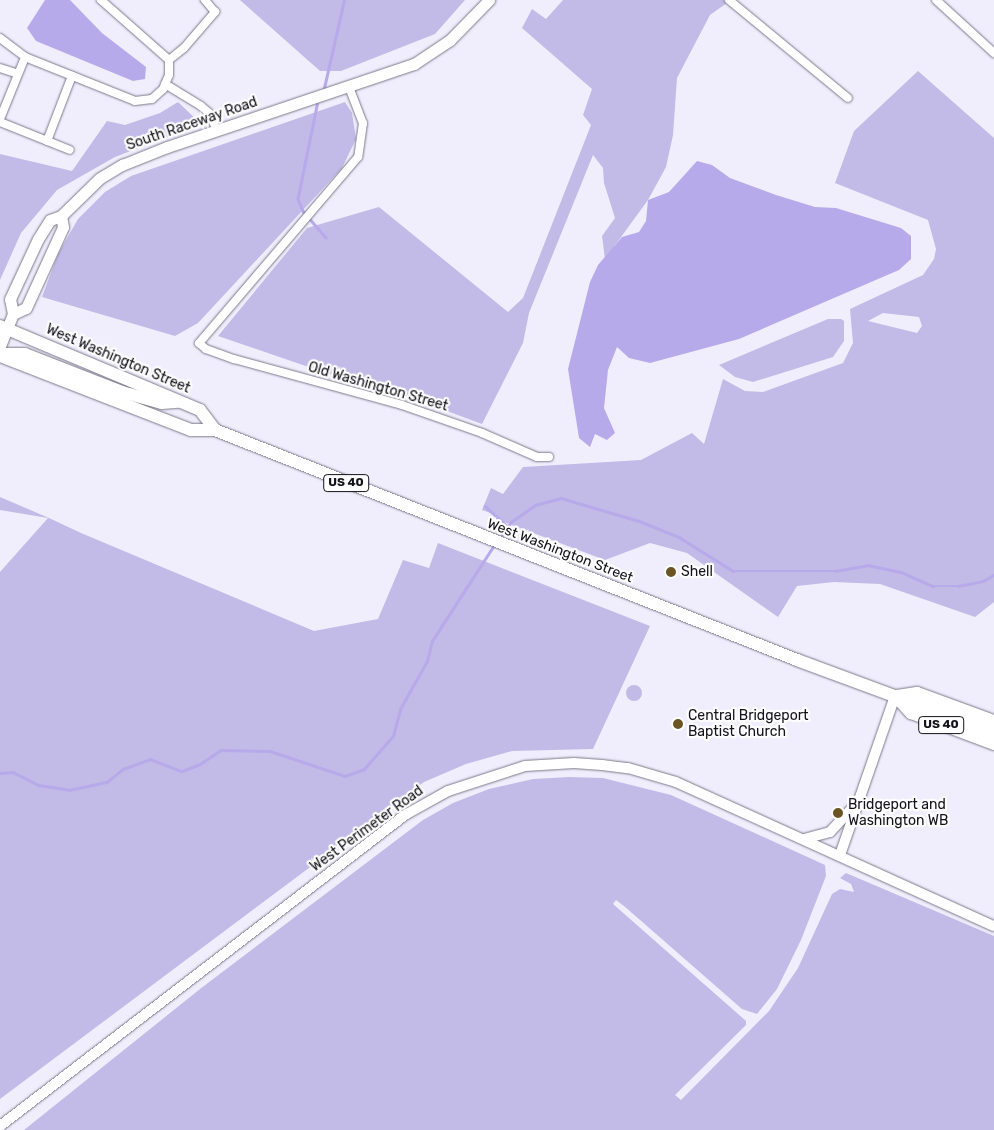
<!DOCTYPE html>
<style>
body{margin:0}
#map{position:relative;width:994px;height:1130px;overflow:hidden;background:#f0eefd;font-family:Rubik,sans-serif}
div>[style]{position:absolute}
.green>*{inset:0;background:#c2bae7}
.round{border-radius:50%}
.water>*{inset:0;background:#b7aaea}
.stream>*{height:2.5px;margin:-1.25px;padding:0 1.25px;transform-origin:1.25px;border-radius:1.25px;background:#b7aaea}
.roads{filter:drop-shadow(0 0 1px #7b7889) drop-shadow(0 0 1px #7b7889)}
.minor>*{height:8px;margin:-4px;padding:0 4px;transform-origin:4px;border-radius:4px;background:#fff}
.tertiary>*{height:10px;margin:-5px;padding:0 5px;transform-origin:5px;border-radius:5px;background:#fff}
.secondary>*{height:11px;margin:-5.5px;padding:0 5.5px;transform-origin:5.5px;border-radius:5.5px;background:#fff}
.primary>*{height:12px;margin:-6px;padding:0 6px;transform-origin:6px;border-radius:6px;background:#fff}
.dots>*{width:14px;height:14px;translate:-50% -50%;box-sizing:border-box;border:2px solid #fdfdfd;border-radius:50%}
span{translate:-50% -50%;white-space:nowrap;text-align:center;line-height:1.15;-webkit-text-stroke:4.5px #fdfdfd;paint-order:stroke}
.shield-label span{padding:1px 4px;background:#fdfdfd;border:1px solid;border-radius:4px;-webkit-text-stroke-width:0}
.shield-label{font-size:12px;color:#131219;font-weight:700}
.street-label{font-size:14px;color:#131219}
.poi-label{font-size:14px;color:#131219}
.left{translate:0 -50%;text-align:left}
</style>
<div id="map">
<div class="green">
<div style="clip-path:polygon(240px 0,465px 0,435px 34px,341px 71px,320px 71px)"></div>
<div style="clip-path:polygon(563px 0,731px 0,710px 15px,677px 78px,673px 135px,666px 167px,648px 200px,605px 259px,602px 236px,615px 218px,604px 183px,603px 168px,593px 155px,529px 313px,523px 343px,482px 424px,390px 390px,326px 373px,218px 336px,307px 228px,379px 207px,508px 312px,523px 298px,591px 125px,583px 115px,592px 89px,522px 28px,532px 9px,546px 19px)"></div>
<div style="clip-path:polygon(evenodd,918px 71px,994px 138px,994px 602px,975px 617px,880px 584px,834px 582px,797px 586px,778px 617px,687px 553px,650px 543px,605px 560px,496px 519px,494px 514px,482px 510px,491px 488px,503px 494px,523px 467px,641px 460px,692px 433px,704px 444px,723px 379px,745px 391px,763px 392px,843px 363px,853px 343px,850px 309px,923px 275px,934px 259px,936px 249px,928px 220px,835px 183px,854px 131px,918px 71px,883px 313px,919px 317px,922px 326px,917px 333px,868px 321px,883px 313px)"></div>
<div style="clip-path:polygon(178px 102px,201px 124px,115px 157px,57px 190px,21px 233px,0 280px,0 154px,72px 171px,107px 121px,125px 125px,160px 113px)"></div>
<div style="clip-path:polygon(345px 102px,352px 113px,356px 139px,342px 168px,198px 323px,175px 336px,42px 297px,58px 254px,78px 219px,105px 192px,131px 176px)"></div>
<div style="clip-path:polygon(828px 319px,841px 319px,844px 321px,844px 341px,833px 357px,753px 382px,735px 377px,719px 365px)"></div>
<div style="clip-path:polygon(0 497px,49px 518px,81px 533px,314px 631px,378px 619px,403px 560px,429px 568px,438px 543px,650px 626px,593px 749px,512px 751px,466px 764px,424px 782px,0 1099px,0 572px,48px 518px,0 510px)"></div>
<div class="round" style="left:626px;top:685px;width:16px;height:16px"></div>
<div style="clip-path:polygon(569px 777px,603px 778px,671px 795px,825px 865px,826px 876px,801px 940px,777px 989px,757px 1014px,742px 1009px,624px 906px,616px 900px,613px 904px,746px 1021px,746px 1025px,675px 1095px,681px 1100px,769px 1011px,798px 968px,832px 894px,840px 889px,854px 892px,851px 884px,840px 878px,846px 873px,994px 936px,994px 1130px,24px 1130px,200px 989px,423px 820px,453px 803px,489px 789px,533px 779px)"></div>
</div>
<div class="water">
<div style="clip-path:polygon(45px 0,70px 0,102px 33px,146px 67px,145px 79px,133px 81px,36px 41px,27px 28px)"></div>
<div style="clip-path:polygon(697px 161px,712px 165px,730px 178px,776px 195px,815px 207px,836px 208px,901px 228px,911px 236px,911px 259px,899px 270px,739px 339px,650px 363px,629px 358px,617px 347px,608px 370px,604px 408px,615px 433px,607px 440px,595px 434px,590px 447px,579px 438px,568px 369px,590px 282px,598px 265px,622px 237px,639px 232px,646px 221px,648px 200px,669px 192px)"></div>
</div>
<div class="stream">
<div style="left:324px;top:88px;width:90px;rotate:-77.2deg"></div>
<div style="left:318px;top:101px;width:100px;rotate:101.5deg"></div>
<div style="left:298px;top:199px;width:13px;rotate:67deg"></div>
<div style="left:303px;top:211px;width:35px;rotate:49deg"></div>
<div style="left:485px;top:506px;width:30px;rotate:42deg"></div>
<div style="left:499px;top:539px;width:21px;rotate:-55deg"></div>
<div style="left:511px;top:522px;width:29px;rotate:-35deg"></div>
<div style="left:535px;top:505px;width:27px;rotate:-15deg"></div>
<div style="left:561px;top:498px;width:81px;rotate:16.4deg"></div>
<div style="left:639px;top:521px;width:43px;rotate:21.8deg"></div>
<div style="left:679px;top:537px;width:64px;rotate:32.2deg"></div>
<div style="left:733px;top:571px;width:102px"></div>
<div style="left:835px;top:571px;width:34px;rotate:-10deg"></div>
<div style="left:868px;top:565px;width:34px;rotate:12deg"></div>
<div style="left:901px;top:572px;width:35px;rotate:24deg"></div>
<div style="left:933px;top:586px;width:25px"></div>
<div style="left:958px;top:586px;width:25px;rotate:-11deg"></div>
<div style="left:983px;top:581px;width:13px;rotate:-29deg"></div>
<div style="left:0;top:773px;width:13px;rotate:-4deg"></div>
<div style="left:13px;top:772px;width:29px;rotate:27deg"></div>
<div style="left:39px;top:785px;width:30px;rotate:9deg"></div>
<div style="left:69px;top:790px;width:39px;rotate:-12deg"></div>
<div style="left:107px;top:782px;width:21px;rotate:-39deg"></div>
<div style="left:123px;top:769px;width:29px;rotate:-20deg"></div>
<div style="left:150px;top:759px;width:34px;rotate:21deg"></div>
<div style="left:182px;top:771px;width:19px;rotate:-21deg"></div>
<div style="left:200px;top:764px;width:25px;rotate:-34deg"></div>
<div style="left:221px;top:750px;width:49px;rotate:1.2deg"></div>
<div style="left:270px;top:751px;width:79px;rotate:18.4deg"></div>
<div style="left:345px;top:776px;width:20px;rotate:-20deg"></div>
<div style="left:364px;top:769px;width:44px;rotate:-48.7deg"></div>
<div style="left:393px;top:736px;width:28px;rotate:-75deg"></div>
<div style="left:400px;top:709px;width:55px;rotate:-60.6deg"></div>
<div style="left:427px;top:661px;width:21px;rotate:-76deg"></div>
<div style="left:432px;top:641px;width:114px;rotate:-57.1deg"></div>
</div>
<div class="roads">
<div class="minor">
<div style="left:729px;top:0;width:154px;rotate:39.5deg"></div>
<div style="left:936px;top:0;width:79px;rotate:42.4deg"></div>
<div style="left:0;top:38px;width:31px;rotate:37deg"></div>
<div style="left:25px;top:57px;width:118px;rotate:21.8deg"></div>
<div style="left:135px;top:101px;width:17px;rotate:-7deg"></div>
<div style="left:152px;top:99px;width:15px;rotate:-42deg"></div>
<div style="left:163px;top:89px;width:15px;rotate:-67deg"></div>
<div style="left:169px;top:75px;width:15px;rotate:-90deg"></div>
<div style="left:169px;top:60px;width:91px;rotate:-138.6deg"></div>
<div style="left:169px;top:60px;width:19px;rotate:-39deg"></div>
<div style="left:184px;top:48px;width:48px;rotate:-49.3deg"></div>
<div style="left:215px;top:12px;width:16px;rotate:-130deg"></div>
<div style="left:0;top:68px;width:19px;rotate:18deg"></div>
<div style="left:165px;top:84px;width:42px;rotate:31.4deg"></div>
<div style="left:201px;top:106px;width:11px;rotate:41deg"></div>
<div style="left:209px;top:113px;width:19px;rotate:65deg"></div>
<div style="left:349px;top:87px;width:39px;rotate:69deg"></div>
<div style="left:363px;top:123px;width:34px;rotate:98deg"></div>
<div style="left:358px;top:157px;width:245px;rotate:130.5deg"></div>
<div style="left:199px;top:343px;width:9px;rotate:41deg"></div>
<div style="left:206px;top:349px;width:30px;rotate:20deg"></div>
<div style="left:234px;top:359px;width:174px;rotate:15.3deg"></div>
<div style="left:402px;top:405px;width:85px;rotate:19.3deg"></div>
<div style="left:482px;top:433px;width:60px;rotate:23.6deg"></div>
<div style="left:537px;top:457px;width:12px"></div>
<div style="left:0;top:119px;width:67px;rotate:-68deg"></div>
<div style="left:0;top:122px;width:75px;rotate:21.8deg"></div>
<div style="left:47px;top:141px;width:70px;rotate:-69deg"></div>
</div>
<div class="tertiary">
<div style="left:804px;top:839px;width:27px;rotate:-15deg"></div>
<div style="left:830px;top:832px;width:35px;rotate:-47deg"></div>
<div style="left:840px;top:855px;width:168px;rotate:-70.9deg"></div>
<div style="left:0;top:1126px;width:511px;rotate:-37.52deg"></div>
<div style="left:405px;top:815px;width:49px;rotate:-29.2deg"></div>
<div style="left:448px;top:791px;width:81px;rotate:-18deg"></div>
<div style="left:525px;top:766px;width:49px;rotate:-3.5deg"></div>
<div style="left:574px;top:763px;width:28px;rotate:4deg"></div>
<div style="left:602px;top:765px;width:26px;rotate:7deg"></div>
<div style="left:628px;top:768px;width:50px;rotate:16.3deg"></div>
<div style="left:676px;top:782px;width:349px;rotate:24.4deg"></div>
</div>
<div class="secondary">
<div style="left:13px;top:314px;width:14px;rotate:-25deg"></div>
<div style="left:26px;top:308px;width:89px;rotate:-65.4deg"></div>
<div style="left:63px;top:227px;width:11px;rotate:-100deg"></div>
<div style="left:0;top:346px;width:35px;rotate:-68deg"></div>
<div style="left:13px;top:314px;width:15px;rotate:-101deg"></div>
<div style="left:10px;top:299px;width:66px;rotate:-65deg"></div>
<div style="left:38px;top:239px;width:22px;rotate:-58deg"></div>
<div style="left:50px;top:220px;width:12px;rotate:-20deg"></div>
<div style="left:61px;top:216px;width:54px;rotate:-44.3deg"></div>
<div style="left:100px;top:178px;width:26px;rotate:-31deg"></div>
<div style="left:122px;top:165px;width:48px;rotate:-21.8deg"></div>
<div style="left:167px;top:147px;width:261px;rotate:-18.6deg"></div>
<div style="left:414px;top:64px;width:43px;rotate:-33.7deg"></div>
<div style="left:450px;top:40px;width:56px;rotate:-45.7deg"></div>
</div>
<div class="primary">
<div style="left:0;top:326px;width:217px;rotate:22.8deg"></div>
<div style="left:200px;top:410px;width:25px;rotate:53deg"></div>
<div style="left:4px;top:354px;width:21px"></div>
<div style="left:25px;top:354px;width:104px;rotate:21.4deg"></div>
<div style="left:122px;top:392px;width:41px;rotate:15.4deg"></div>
<div style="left:162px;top:403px;width:16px;rotate:-4deg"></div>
<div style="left:0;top:356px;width:205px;rotate:21.2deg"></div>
<div style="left:191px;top:430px;width:24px"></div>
<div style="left:215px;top:430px;width:626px;rotate:21.56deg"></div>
<div style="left:797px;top:660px;width:210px;rotate:20.3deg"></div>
<div style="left:897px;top:696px;width:20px;rotate:-9deg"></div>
<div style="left:917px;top:693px;width:82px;rotate:20deg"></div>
<div style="left:897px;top:698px;width:21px;rotate:47deg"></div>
<div style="left:911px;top:713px;width:89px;rotate:20.5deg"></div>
</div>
</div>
<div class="dots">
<div style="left:671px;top:572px;background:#6a5423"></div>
<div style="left:678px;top:724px;background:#6a5423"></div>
<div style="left:838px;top:813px;background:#6a5423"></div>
</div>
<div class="shield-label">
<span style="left:346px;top:483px">US 40</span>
<span style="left:941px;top:725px">US 40</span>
</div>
<div class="street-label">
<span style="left:192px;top:124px;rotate:-19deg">South Raceway Road</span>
<span style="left:118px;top:359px;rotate:23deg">West Washington Street</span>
<span style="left:378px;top:387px;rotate:16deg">Old Washington Street</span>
<span style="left:560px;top:551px;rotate:21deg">West Washington Street</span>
<span style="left:367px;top:829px;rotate:-36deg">West Perimeter Road</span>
</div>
<div class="poi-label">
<span class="left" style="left:681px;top:572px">Shell</span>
<span class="left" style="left:688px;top:724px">Central Bridgeport<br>Baptist Church</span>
<span class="left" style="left:848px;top:813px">Bridgeport and<br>Washington WB</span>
</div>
</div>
